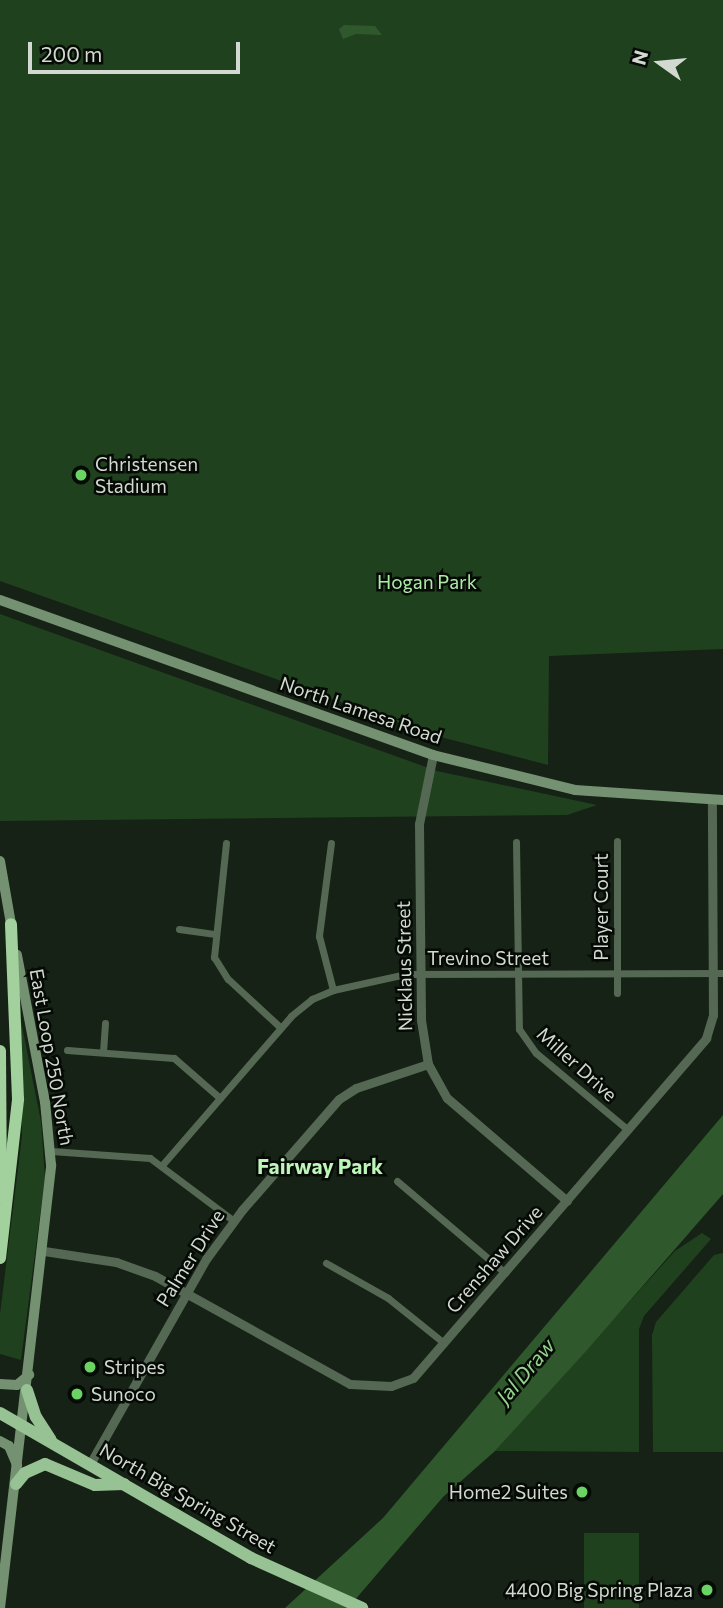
<!DOCTYPE html>
<html>
<head>
<meta charset="utf-8">
<style>
  body { margin:0 }
  #map { position:relative; width:723px; height:1608px; overflow:hidden; background:#162215; font-family:Commissioner,sans-serif }
  div>[style] { position:absolute }
  [style*='--x'] { left:calc(var(--x)*1px); top:calc(var(--y)*1px); width:calc(var(--w)*1px); rotate:calc(var(--a)*1deg) }
  .green>* { inset:0; background:#20411e; transform-origin:0 0 }
  .water>* { inset:0; background:#2f592c }
  .minor>* { height:7px; margin:-3.5px; padding:0 3.5px; transform-origin:3.5px; border-radius:3.5px; background:#556854 }
  .tertiary>* { height:9px; margin:-4.5px; padding:0 4.5px; transform-origin:4.5px; border-radius:4.5px; background:#556854 }
  .secondary>* { height:10px; margin:-5px; padding:0 5px; transform-origin:5px; border-radius:5px; background:#749271 }
  .trunk>* { height:12px; margin:-6px; padding:0 6px; transform-origin:6px; border-radius:6px; background:#97c293 }
  .motorway>* { height:12px; margin:-6px; padding:0 6px; transform-origin:6px; border-radius:6px; background:#a2d19d }
  .dots>* { width:19px; height:19px; translate:-50% -50%; box-sizing:border-box; border:4px solid #050a05; border-radius:50% }
  span { translate:-50% -50%; white-space:nowrap; text-align:center; line-height:1.15; -webkit-text-stroke:5px #050a05; paint-order:stroke }
  .poi-label { font-size:19px; color:#d1d9d0 }
  .left { translate:0 -50%; text-align:left }
  .right { translate:-100% -50%; text-align:right }
  .park-label { font-size:19px; color:#aceda6 }
  .street-label { font-size:19px; color:#d1d9d0 }
  .neighbourhood-label { font-size:21px; color:#bef6b9; font-weight:700 }
  .water-label { font-size:21px; color:#94d48e; font-style:italic }
  .north { position:absolute; left:625px; top:28px; width:70px; height:70px; -webkit-text-stroke:5px #050a05; paint-order:stroke; rotate:285deg; font-size:19px; font-weight:700; line-height:28px; text-align:center; color:#d1d9d0 }
  .north::after { content:''; display:block; margin:auto; width:24px; height:32px; background:#d1d9d0; clip-path:polygon(50% 0,100% 100%,50% 72%,0 100%) }
  .scale { position:absolute; left:28px; top:42px; width:212px; height:32px; box-sizing:border-box; border:4px solid #d1d9d0; border-top:0; padding-left:9px; font-size:21px; line-height:24px; white-space:nowrap; color:#d1d9d0; -webkit-text-stroke:5px #050a05; paint-order:stroke }
</style>
</head>
<body>
<div id="map">
  <div class="green">
    <i style="clip-path:polygon(0 0,723px 0,723px 649px,549px 656px,548px 765px,433px 735px,0 581px)"></i>
    <i style="clip-path:polygon(0 614px,437px 771px,597px 805px,567px 815px,0 821px)"></i>
    <i style="clip-path:polygon(20px 1016px,41px 1122px,45px 1177px,21px 1360px,0 1354px,0 1314px,22px 1136px)"></i>
    <i style="clip-path:polygon(702px 1233px,711px 1239px,644px 1316px,639px 1329px,639px 1452px,495px 1451px,675px 1251px)"></i>
    <i style="clip-path:polygon(723px 1253px,723px 1452px,653px 1452px,652px 1335px,656px 1322px,714px 1255px)"></i>
    <i style="left:584px;top:1533px;width:55px;height:75px"></i>
  </div>
  <div class="water">
    <i style="clip-path:polygon(344px 25px,375px 26px,382px 35px,356px 34px,343px 39px,339px 29px)"></i>
    <i style="clip-path:polygon(723px 1115px,723px 1194px,587px 1350px,495px 1451px,443px 1497px,348px 1608px,285px 1608px,383px 1518px)"></i>
  </div>
  <div class="minor">
    <i style="--x:617;--y:841;--w:152;--a:90"></i>
    <i style="--x:516;--y:842;--w:187;--a:89.1"></i>
    <i style="--x:519;--y:1029;--w:29;--a:55"></i>
    <i style="--x:536;--y:1053;--w:120;--a:39.9"></i>
    <i style="--x:226;--y:843;--w:115;--a:96"></i>
    <i style="--x:214;--y:957;--w:26;--a:58"></i>
    <i style="--x:228;--y:979;--w:72;--a:42.8"></i>
    <i style="--x:331;--y:843;--w:94;--a:97.4"></i>
    <i style="--x:319;--y:936;--w:56;--a:75.5"></i>
    <i style="--x:179;--y:929;--w:35;--a:8"></i>
    <i style="--x:67;--y:1050;--w:107;--a:4.3"></i>
    <i style="--x:174;--y:1058;--w:61;--a:41"></i>
    <i style="--x:103;--y:1052;--w:29;--a:-86"></i>
    <i style="--x:51;--y:1151;--w:99;--a:4"></i>
    <i style="--x:150;--y:1158;--w:105;--a:36.9"></i>
    <i style="--x:163;--y:1164;--w:196;--a:-49.1"></i>
    <i style="--x:291;--y:1016;--w:27;--a:-39"></i>
    <i style="--x:312;--y:999;--w:23;--a:-23"></i>
    <i style="--x:333;--y:990;--w:75;--a:-12.4"></i>
    <i style="--x:406;--y:974;--w:317;--a:-0.2"></i>
    <i style="--x:397;--y:1181;--w:142;--a:40.4"></i>
    <i style="--x:326;--y:1263;--w:71;--a:29.4"></i>
    <i style="--x:388;--y:1298;--w:72;--a:38.8"></i>
  </div>
  <div class="tertiary">
    <i style="--x:433;--y:755;--w:70;--a:101.5"></i>
    <i style="--x:419;--y:824;--w:196;--a:89.4"></i>
    <i style="--x:421;--y:1020;--w:45;--a:81"></i>
    <i style="--x:428;--y:1064;--w:39;--a:61"></i>
    <i style="--x:447;--y:1098;--w:158;--a:40.6"></i>
    <i style="--x:44;--y:1251;--w:73;--a:8.7"></i>
    <i style="--x:116;--y:1262;--w:41;--a:19.7"></i>
    <i style="--x:155;--y:1276;--w:223;--a:29"></i>
    <i style="--x:350;--y:1384;--w:41;--a:2.8"></i>
    <i style="--x:391;--y:1386;--w:23;--a:-20"></i>
    <i style="--x:413;--y:1378;--w:449;--a:-49.2"></i>
    <i style="--x:706;--y:1038;--w:24;--a:-73"></i>
    <i style="--x:713;--y:1015;--w:215;--a:-90.3"></i>
    <i style="--x:90;--y:1464;--w:236;--a:-60.5"></i>
    <i style="--x:206;--y:1259;--w:61;--a:-53.7"></i>
    <i style="--x:242;--y:1210;--w:147;--a:-48.9"></i>
    <i style="--x:339;--y:1099;--w:20;--a:-33"></i>
    <i style="--x:356;--y:1088;--w:76;--a:-18.4"></i>
  </div>
  <div class="secondary">
    <i style="--x:0;--y:600;--w:460;--a:19.7"></i>
    <i style="--x:433;--y:755;--w:146;--a:13.8"></i>
    <i style="--x:575;--y:790;--w:148;--a:3.9"></i>
    <i style="--x:0;--y:861;--w:70;--a:80.1"></i>
    <i style="--x:0;--y:1384;--w:17;--a:3"></i>
    <i style="--x:17;--y:1385;--w:16;--a:-40"></i>
    <i style="--x:0;--y:1441;--w:10;--a:29"></i>
    <i style="--x:9;--y:1446;--w:21;--a:67"></i>
    <i style="--x:0;--y:1608;--w:446;--a:-83.4"></i>
    <i style="--x:51;--y:1165;--w:63;--a:-95.4"></i>
    <i style="--x:45;--y:1102;--w:150;--a:-100.8"></i>
  </div>
  <div class="trunk">
    <i style="--x:27;--y:1390;--w:28;--a:72"></i>
    <i style="--x:36;--y:1417;--w:27;--a:57"></i>
    <i style="--x:0;--y:1413;--w:290;--a:30"></i>
    <i style="--x:251;--y:1558;--w:122;--a:24.2"></i>
    <i style="--x:16;--y:1484;--w:14;--a:-51"></i>
    <i style="--x:25;--y:1473;--w:22;--a:-24"></i>
    <i style="--x:45;--y:1464;--w:54;--a:22.8"></i>
    <i style="--x:95;--y:1485;--w:29;--a:-2"></i>
  </div>
  <div class="motorway">
    <i style="--x:0;--y:1051;--w:147;--a:89.6"></i>
    <i style="--x:0;--y:1258;--w:160;--a:-83.5"></i>
    <i style="--x:18;--y:1099;--w:175;--a:-92.3"></i>
  </div>
  <div class="dots">
    <i style="left:81px;top:475px;background:#6ad364"></i>
    <i style="left:90px;top:1367px;background:#6ad364"></i>
    <i style="left:77px;top:1394px;background:#6ad364"></i>
    <i style="left:582px;top:1492px;background:#6ad364"></i>
    <i style="left:707px;top:1590px;background:#6ad364"></i>
  </div>
  <div class="poi-label">
    <span class="left" style="left:95px;top:475px">Christensen<br>Stadium</span>
    <span class="left" style="left:104px;top:1367px">Stripes</span>
    <span class="left" style="left:91px;top:1394px">Sunoco</span>
    <span class="right" style="left:568px;top:1492px">Home2 Suites</span>
    <span class="right" style="left:693px;top:1590px">4400 Big Spring Plaza</span>
  </div>
  <div class="park-label">
    <span style="left:427px;top:582px">Hogan Park</span>
  </div>
  <div class="street-label">
    <span style="left:361px;top:710px;rotate:19deg">North Lamesa Road</span>
    <span style="left:601px;top:907px;rotate:-90deg">Player Court</span>
    <span style="left:488px;top:958px">Trevino Street</span>
    <span style="left:404px;top:966px;rotate:-91deg">Nicklaus Street</span>
    <span style="left:52px;top:1057px;rotate:80deg">East Loop 250 North</span>
    <span style="left:577px;top:1064px;rotate:42deg">Miller Drive</span>
    <span style="left:190px;top:1258px;rotate:-58deg">Palmer Drive</span>
    <span style="left:494px;top:1259px;rotate:-49deg">Crenshaw Drive</span>
    <span style="left:188px;top:1498px;rotate:30deg">North Big Spring Street</span>
  </div>
  <div class="neighbourhood-label">
    <span style="left:320px;top:1166px">Fairway Park</span>
  </div>
  <div class="water-label">
    <span style="left:525px;top:1371px;rotate:-50deg">Jal Draw</span>
  </div>
  <div class="north">N</div>
  <div class="scale">200 m</div>
</div>
</body>
</html>
